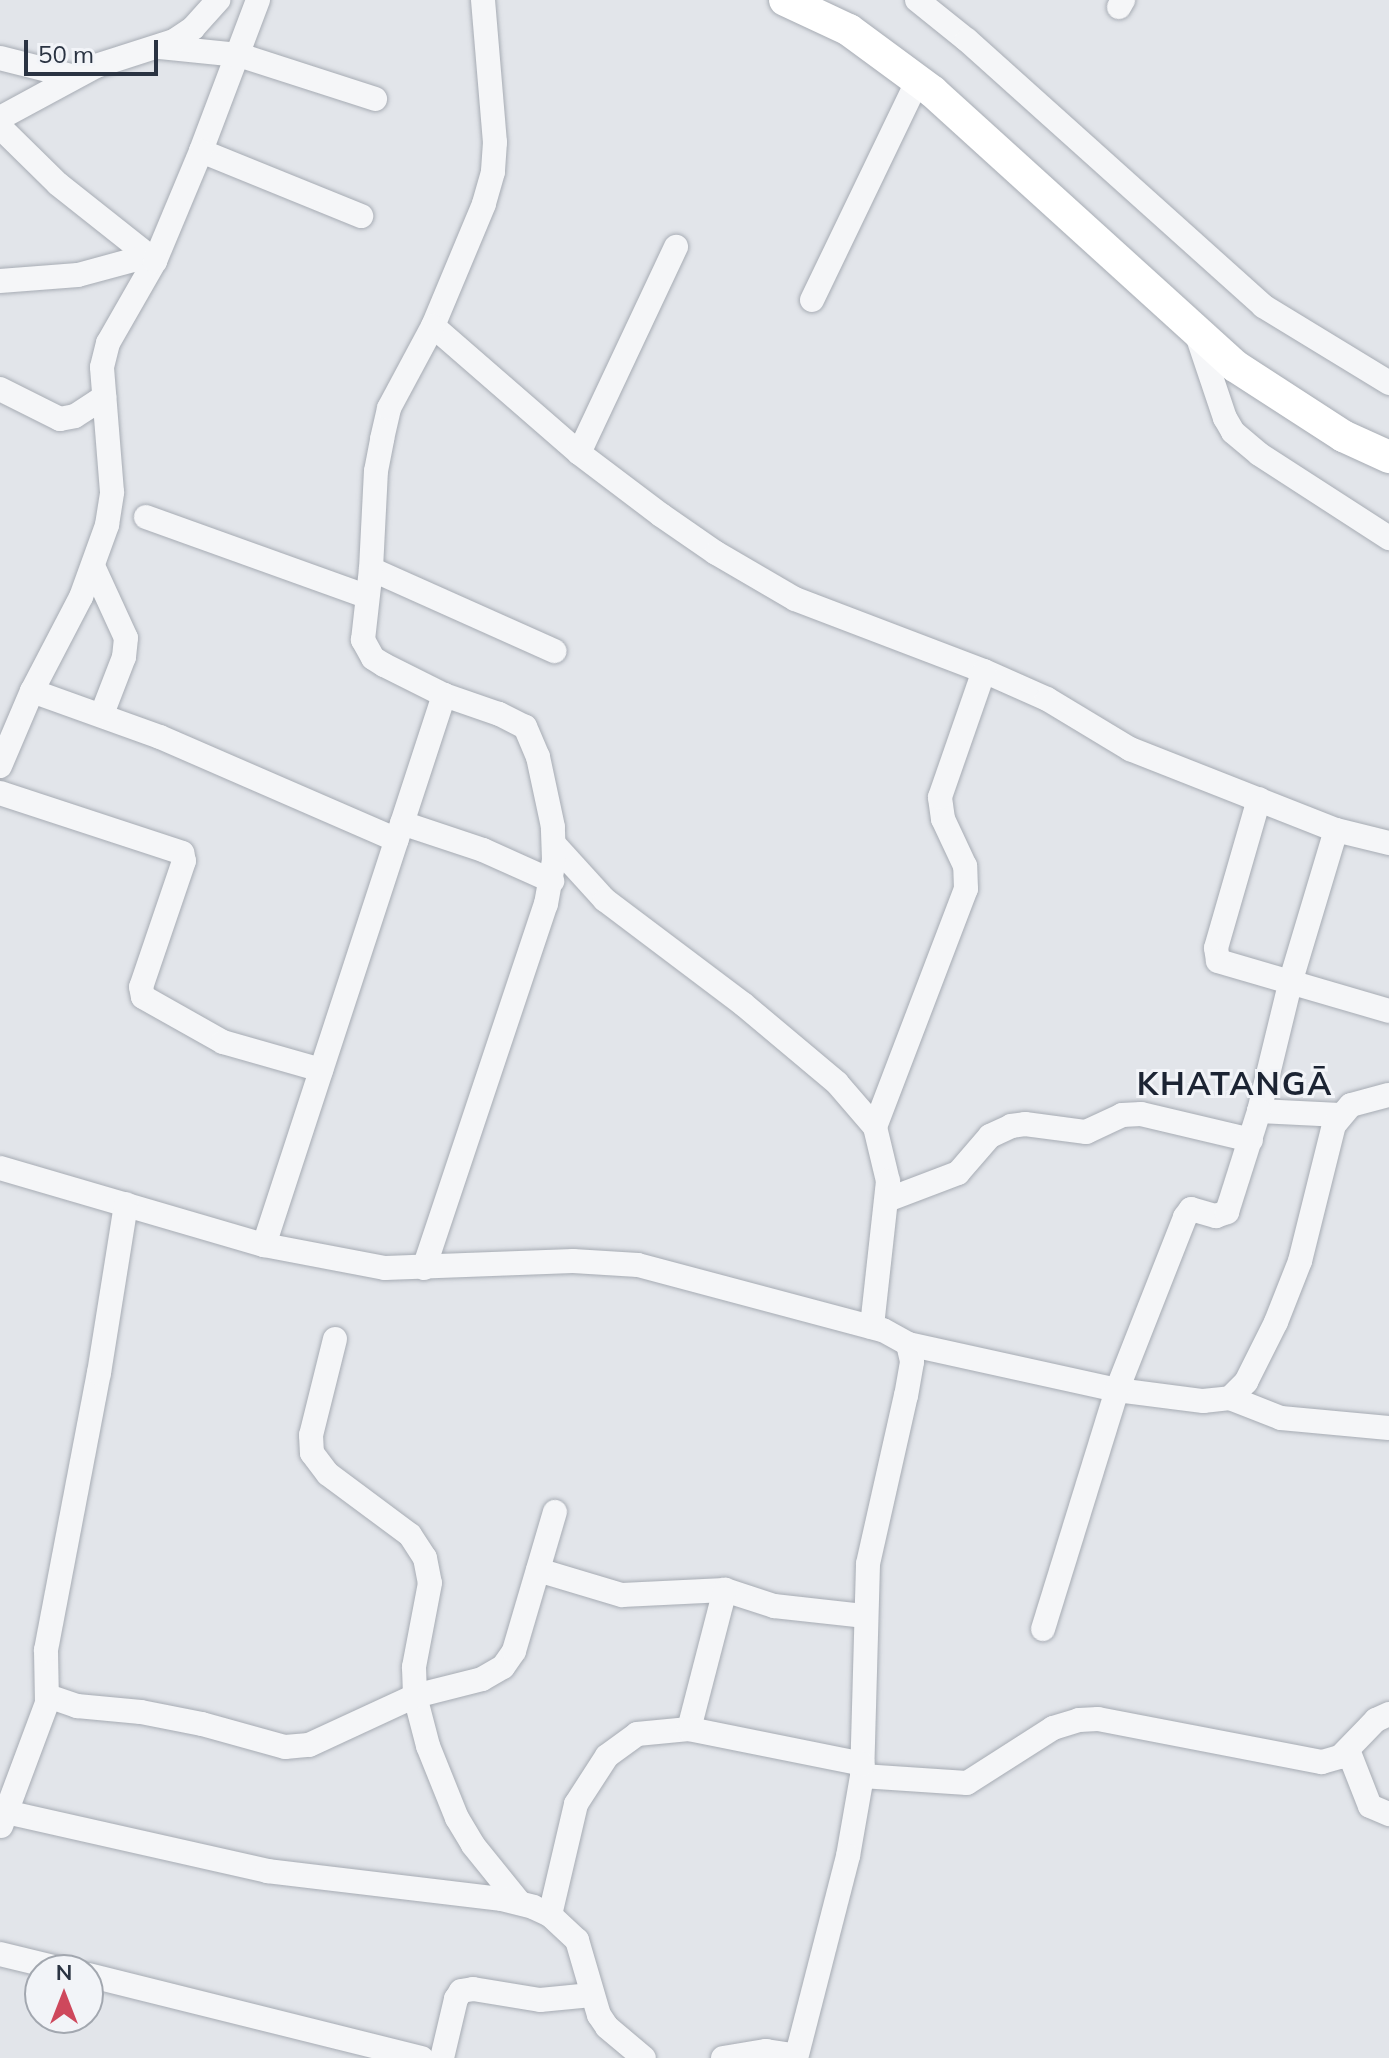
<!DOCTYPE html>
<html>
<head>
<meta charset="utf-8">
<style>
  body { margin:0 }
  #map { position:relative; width:1389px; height:2058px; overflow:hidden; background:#e2e5ea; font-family:Mulish,sans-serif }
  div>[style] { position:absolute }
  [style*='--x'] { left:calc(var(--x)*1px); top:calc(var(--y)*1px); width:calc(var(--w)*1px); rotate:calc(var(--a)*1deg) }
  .roads { filter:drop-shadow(0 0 2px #a7acb4) drop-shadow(0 0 2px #a7acb4) }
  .minor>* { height:24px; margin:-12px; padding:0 12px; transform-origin:12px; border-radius:12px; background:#f5f6f8 }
  .major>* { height:32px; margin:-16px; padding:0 16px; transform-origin:16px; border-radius:16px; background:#fff }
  span { translate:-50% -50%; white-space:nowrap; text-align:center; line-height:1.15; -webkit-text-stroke:6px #f2f4f8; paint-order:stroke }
  .district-label { font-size:32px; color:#1c2433; font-weight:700; letter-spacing:2px }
  .north { position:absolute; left:24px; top:1954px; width:80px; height:80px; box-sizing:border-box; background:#f2f4f8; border:2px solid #a2a7af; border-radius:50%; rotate:0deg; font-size:22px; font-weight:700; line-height:32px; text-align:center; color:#2a3342 }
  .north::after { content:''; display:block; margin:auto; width:28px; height:36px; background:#ce485c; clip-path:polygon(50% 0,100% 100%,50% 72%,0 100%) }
  .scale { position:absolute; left:24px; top:40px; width:134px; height:36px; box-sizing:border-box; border:4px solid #2a3342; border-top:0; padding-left:10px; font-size:24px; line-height:28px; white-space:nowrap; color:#2a3342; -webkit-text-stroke:6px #f2f4f8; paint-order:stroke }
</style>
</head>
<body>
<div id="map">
  <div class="roads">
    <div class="minor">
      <i style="--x:258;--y:0;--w:161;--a:110.7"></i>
      <i style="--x:201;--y:151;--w:173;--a:22.1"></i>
      <i style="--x:483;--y:0;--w:143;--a:85.2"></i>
      <i style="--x:495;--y:142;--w:30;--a:94"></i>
      <i style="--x:493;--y:172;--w:33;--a:106"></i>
      <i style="--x:484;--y:204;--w:132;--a:112.7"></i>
      <i style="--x:433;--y:326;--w:194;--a:41"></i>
      <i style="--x:579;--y:453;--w:103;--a:37.1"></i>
      <i style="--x:661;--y:515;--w:67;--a:34.6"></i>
      <i style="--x:716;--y:553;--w:91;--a:30.2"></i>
      <i style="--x:795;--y:599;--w:202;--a:20.9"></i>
      <i style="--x:984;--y:671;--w:69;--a:24"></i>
      <i style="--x:1047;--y:699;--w:97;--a:31.1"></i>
      <i style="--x:1130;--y:749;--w:221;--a:21.5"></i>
      <i style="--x:1336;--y:830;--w:55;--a:13.8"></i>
      <i style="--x:917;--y:0;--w:64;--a:38.7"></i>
      <i style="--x:967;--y:40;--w:398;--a:41.9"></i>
      <i style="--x:1263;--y:306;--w:148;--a:31.4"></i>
      <i style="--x:1119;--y:7;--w:8;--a:-60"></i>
      <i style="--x:160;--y:47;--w:79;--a:5.8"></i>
      <i style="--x:239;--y:55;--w:143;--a:17.9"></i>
      <i style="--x:0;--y:58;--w:77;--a:14.2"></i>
      <i style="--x:0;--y:118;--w:109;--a:-28.4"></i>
      <i style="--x:96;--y:66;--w:82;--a:-17.8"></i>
      <i style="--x:174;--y:41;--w:23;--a:-34"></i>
      <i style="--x:193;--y:28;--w:38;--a:-48"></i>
      <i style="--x:0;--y:127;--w:81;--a:44.5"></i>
      <i style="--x:58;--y:184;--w:124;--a:38.4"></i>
      <i style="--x:0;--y:281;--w:78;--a:-4.4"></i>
      <i style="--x:78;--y:275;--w:73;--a:-15.2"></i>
      <i style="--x:812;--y:300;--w:244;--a:-64.3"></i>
      <i style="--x:1196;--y:332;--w:91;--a:71.4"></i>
      <i style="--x:1225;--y:418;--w:16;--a:60"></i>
      <i style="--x:1233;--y:432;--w:34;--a:40"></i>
      <i style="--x:1259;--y:454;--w:155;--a:32.9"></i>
      <i style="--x:0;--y:389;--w:67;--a:26.6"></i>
      <i style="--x:60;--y:419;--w:15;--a:-11"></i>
      <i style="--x:75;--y:416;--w:35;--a:-33"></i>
      <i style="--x:579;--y:453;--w:228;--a:-64.8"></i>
      <i style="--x:146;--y:517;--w:234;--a:19.8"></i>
      <i style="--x:93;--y:566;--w:79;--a:65.4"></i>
      <i style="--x:126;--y:638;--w:19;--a:96"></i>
      <i style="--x:124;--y:657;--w:61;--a:111.1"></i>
      <i style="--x:371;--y:569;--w:201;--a:24.1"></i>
      <i style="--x:32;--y:691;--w:136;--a:19.8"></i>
      <i style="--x:160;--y:737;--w:258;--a:23.5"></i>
      <i style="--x:0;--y:766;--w:82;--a:-66.9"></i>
      <i style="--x:32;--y:691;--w:106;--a:-62.5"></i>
      <i style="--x:81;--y:597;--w:77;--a:-70.1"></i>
      <i style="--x:107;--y:525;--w:33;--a:-81"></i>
      <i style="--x:112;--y:492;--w:125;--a:-94.6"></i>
      <i style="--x:102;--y:367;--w:25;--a:-76"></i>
      <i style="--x:108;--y:343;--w:95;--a:-60.2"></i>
      <i style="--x:155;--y:261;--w:119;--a:-67.3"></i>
      <i style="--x:0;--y:793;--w:192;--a:18.2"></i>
      <i style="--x:182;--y:853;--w:8;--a:76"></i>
      <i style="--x:184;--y:861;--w:133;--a:108.8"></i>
      <i style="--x:141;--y:987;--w:10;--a:79"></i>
      <i style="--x:143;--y:997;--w:92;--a:29.4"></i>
      <i style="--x:223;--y:1042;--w:102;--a:15.9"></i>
      <i style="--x:1259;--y:799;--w:155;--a:106.1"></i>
      <i style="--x:1216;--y:948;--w:13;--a:81"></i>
      <i style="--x:1218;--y:961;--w:178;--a:16.3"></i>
      <i style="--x:402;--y:823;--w:85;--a:18.4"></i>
      <i style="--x:483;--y:850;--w:76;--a:24.2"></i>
      <i style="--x:1336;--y:830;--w:157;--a:106.7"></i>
      <i style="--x:1291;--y:980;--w:135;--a:103.7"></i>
      <i style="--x:1259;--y:1111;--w:81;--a:2.8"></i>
      <i style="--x:554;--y:844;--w:76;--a:47.7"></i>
      <i style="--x:605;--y:900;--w:173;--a:37"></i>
      <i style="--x:743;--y:1004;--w:123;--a:40"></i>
      <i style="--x:837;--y:1083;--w:58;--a:49.2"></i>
      <i style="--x:875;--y:1127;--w:56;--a:76.5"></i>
      <i style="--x:888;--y:1181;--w:147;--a:96.3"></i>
      <i style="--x:875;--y:1127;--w:255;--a:-69.1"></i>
      <i style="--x:966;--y:889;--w:23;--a:-92"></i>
      <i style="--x:965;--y:866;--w:52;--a:-115.1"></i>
      <i style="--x:943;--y:819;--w:22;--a:-98"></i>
      <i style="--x:940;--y:797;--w:133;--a:-70.8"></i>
      <i style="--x:0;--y:1168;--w:275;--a:16.3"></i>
      <i style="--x:264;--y:1245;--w:123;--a:10.8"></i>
      <i style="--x:385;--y:1268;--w:188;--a:-2.1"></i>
      <i style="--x:573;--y:1261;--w:65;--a:3.5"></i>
      <i style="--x:638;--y:1265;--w:253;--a:14.9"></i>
      <i style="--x:883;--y:1330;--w:29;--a:29"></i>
      <i style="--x:908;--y:1344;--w:18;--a:77"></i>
      <i style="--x:912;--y:1362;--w:34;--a:100"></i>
      <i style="--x:906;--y:1395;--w:173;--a:102.7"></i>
      <i style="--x:868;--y:1564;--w:212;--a:91.6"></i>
      <i style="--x:862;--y:1776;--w:81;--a:99.9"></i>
      <i style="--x:848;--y:1856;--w:209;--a:104.4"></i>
      <i style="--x:887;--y:1200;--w:76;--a:-20.8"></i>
      <i style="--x:958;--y:1173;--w:49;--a:-49.1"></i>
      <i style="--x:990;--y:1136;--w:23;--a:-25"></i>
      <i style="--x:1011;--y:1126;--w:14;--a:-8"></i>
      <i style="--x:1025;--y:1124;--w:62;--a:7.5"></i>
      <i style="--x:1086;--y:1132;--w:40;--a:-25"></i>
      <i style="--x:1122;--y:1115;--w:19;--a:-3"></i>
      <i style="--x:1141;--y:1114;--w:113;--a:13.3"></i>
      <i style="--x:264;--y:1245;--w:579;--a:-71.88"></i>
      <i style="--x:424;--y:1268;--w:384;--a:-71.5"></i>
      <i style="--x:546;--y:904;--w:45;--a:-79.7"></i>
      <i style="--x:554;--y:860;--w:33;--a:-92"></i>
      <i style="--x:553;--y:827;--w:72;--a:-102.1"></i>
      <i style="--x:538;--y:757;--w:33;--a:-113"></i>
      <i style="--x:525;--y:727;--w:29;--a:-153"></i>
      <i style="--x:499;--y:714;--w:58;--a:-160.9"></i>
      <i style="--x:444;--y:695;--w:67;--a:-153.4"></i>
      <i style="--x:384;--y:665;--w:13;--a:-148"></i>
      <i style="--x:373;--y:658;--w:21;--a:-119"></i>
      <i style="--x:363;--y:640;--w:71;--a:-83.6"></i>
      <i style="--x:371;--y:569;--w:98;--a:-87.1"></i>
      <i style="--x:376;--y:471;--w:33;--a:-79"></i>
      <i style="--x:382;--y:439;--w:32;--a:-77"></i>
      <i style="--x:389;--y:408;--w:93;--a:-61.8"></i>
      <i style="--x:335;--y:1339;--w:99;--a:104"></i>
      <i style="--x:311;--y:1435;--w:18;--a:87"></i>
      <i style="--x:312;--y:1453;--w:26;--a:53"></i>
      <i style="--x:328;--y:1474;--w:102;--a:36.6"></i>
      <i style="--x:410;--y:1535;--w:27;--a:57"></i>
      <i style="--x:425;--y:1558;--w:25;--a:79"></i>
      <i style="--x:430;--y:1583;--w:86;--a:100.8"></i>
      <i style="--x:414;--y:1667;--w:29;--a:88"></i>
      <i style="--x:415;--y:1696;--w:52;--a:75.4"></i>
      <i style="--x:428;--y:1746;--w:78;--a:68.1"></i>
      <i style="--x:457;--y:1818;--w:31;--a:59"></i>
      <i style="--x:473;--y:1845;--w:73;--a:51.1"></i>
      <i style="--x:908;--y:1344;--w:214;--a:12.4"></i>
      <i style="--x:1117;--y:1390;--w:87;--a:7.3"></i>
      <i style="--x:1203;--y:1401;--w:27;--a:-6"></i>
      <i style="--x:1230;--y:1398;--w:23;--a:-45"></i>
      <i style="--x:1246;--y:1382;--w:67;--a:-63.4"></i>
      <i style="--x:1276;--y:1322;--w:66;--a:-68.5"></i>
      <i style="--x:1300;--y:1261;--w:140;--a:-76"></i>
      <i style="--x:1334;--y:1125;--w:26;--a:-50"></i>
      <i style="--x:1351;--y:1105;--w:39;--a:-15"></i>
      <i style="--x:1230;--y:1398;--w:55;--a:21.4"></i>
      <i style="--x:1281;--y:1418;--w:108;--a:5.3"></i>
      <i style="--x:538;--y:1570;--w:88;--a:16.6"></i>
      <i style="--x:622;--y:1595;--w:103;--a:-2.8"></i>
      <i style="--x:725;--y:1590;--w:52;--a:18.1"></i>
      <i style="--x:774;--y:1606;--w:92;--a:6.3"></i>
      <i style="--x:1043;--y:1629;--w:250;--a:-72.8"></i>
      <i style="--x:1117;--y:1390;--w:186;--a:-68.5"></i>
      <i style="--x:1185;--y:1217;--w:10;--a:-53"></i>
      <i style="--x:1191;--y:1209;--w:26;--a:16"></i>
      <i style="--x:1216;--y:1216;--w:12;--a:-20"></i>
      <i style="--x:1227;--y:1212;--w:106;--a:-72.4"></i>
      <i style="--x:48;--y:1696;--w:31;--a:19"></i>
      <i style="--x:77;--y:1706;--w:64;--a:5.4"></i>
      <i style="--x:141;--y:1712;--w:62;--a:11.1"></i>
      <i style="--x:202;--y:1724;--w:86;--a:15.5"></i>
      <i style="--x:285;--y:1747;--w:24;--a:-5"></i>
      <i style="--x:309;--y:1745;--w:117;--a:-24.8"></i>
      <i style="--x:415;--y:1696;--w:69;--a:-14.2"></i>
      <i style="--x:482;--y:1679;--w:24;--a:-30"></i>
      <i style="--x:503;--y:1667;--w:19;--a:-55"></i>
      <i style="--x:514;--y:1651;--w:145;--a:-73.6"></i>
      <i style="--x:689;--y:1729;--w:144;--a:-75.5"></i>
      <i style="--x:1348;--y:1750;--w:60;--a:68.6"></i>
      <i style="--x:1370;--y:1806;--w:21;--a:23"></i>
      <i style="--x:862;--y:1776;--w:105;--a:3.8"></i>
      <i style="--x:967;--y:1783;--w:102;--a:-32.6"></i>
      <i style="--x:1053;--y:1728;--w:27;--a:-17"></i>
      <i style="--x:1079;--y:1720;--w:19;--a:-3"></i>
      <i style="--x:1098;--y:1719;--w:228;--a:10.9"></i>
      <i style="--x:1322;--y:1762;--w:19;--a:-16"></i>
      <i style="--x:1340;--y:1757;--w:52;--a:-45.8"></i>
      <i style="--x:1376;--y:1720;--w:14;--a:-25"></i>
      <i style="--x:6;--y:1812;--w:268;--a:12.7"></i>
      <i style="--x:267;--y:1871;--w:237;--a:6.8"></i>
      <i style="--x:502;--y:1899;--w:32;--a:14"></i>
      <i style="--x:533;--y:1907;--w:19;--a:25"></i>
      <i style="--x:550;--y:1915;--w:37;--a:43"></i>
      <i style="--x:577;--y:1940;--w:78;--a:73.7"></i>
      <i style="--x:599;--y:2015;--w:14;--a:56"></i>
      <i style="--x:607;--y:2027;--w:48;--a:40"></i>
      <i style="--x:1;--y:1826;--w:131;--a:-69.5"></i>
      <i style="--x:47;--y:1703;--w:53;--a:-91.1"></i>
      <i style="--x:46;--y:1650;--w:282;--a:-79.2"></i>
      <i style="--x:99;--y:1373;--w:171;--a:-80.9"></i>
      <i style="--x:550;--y:1915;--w:114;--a:-76.8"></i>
      <i style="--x:576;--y:1804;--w:57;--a:-57.1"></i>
      <i style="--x:607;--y:1756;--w:37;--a:-36"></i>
      <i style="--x:637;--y:1734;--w:52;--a:-5.5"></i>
      <i style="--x:689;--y:1729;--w:177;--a:11.4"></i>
      <i style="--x:0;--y:1954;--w:68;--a:13.6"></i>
      <i style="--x:88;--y:1975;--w:344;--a:14"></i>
      <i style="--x:442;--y:2058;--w:61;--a:-76.7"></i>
      <i style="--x:456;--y:1999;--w:9;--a:-58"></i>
      <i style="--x:461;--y:1991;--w:12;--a:-9"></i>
      <i style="--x:473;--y:1989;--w:68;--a:9.3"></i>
      <i style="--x:540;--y:2000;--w:52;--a:-5.5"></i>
      <i style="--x:723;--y:2058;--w:44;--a:-9.2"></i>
      <i style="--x:766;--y:2051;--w:30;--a:9"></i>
    </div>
    <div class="major">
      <i style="--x:785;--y:0;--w:71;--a:25.1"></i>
      <i style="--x:849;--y:30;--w:104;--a:36.4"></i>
      <i style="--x:933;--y:92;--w:408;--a:42.2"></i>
      <i style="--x:1235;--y:366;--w:129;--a:32.9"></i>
      <i style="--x:1343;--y:436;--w:51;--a:24.5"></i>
    </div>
  </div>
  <div class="district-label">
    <span style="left:1235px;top:1083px">KHATANGĀ</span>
  </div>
  <div class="north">N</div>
  <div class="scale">50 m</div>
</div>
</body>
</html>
